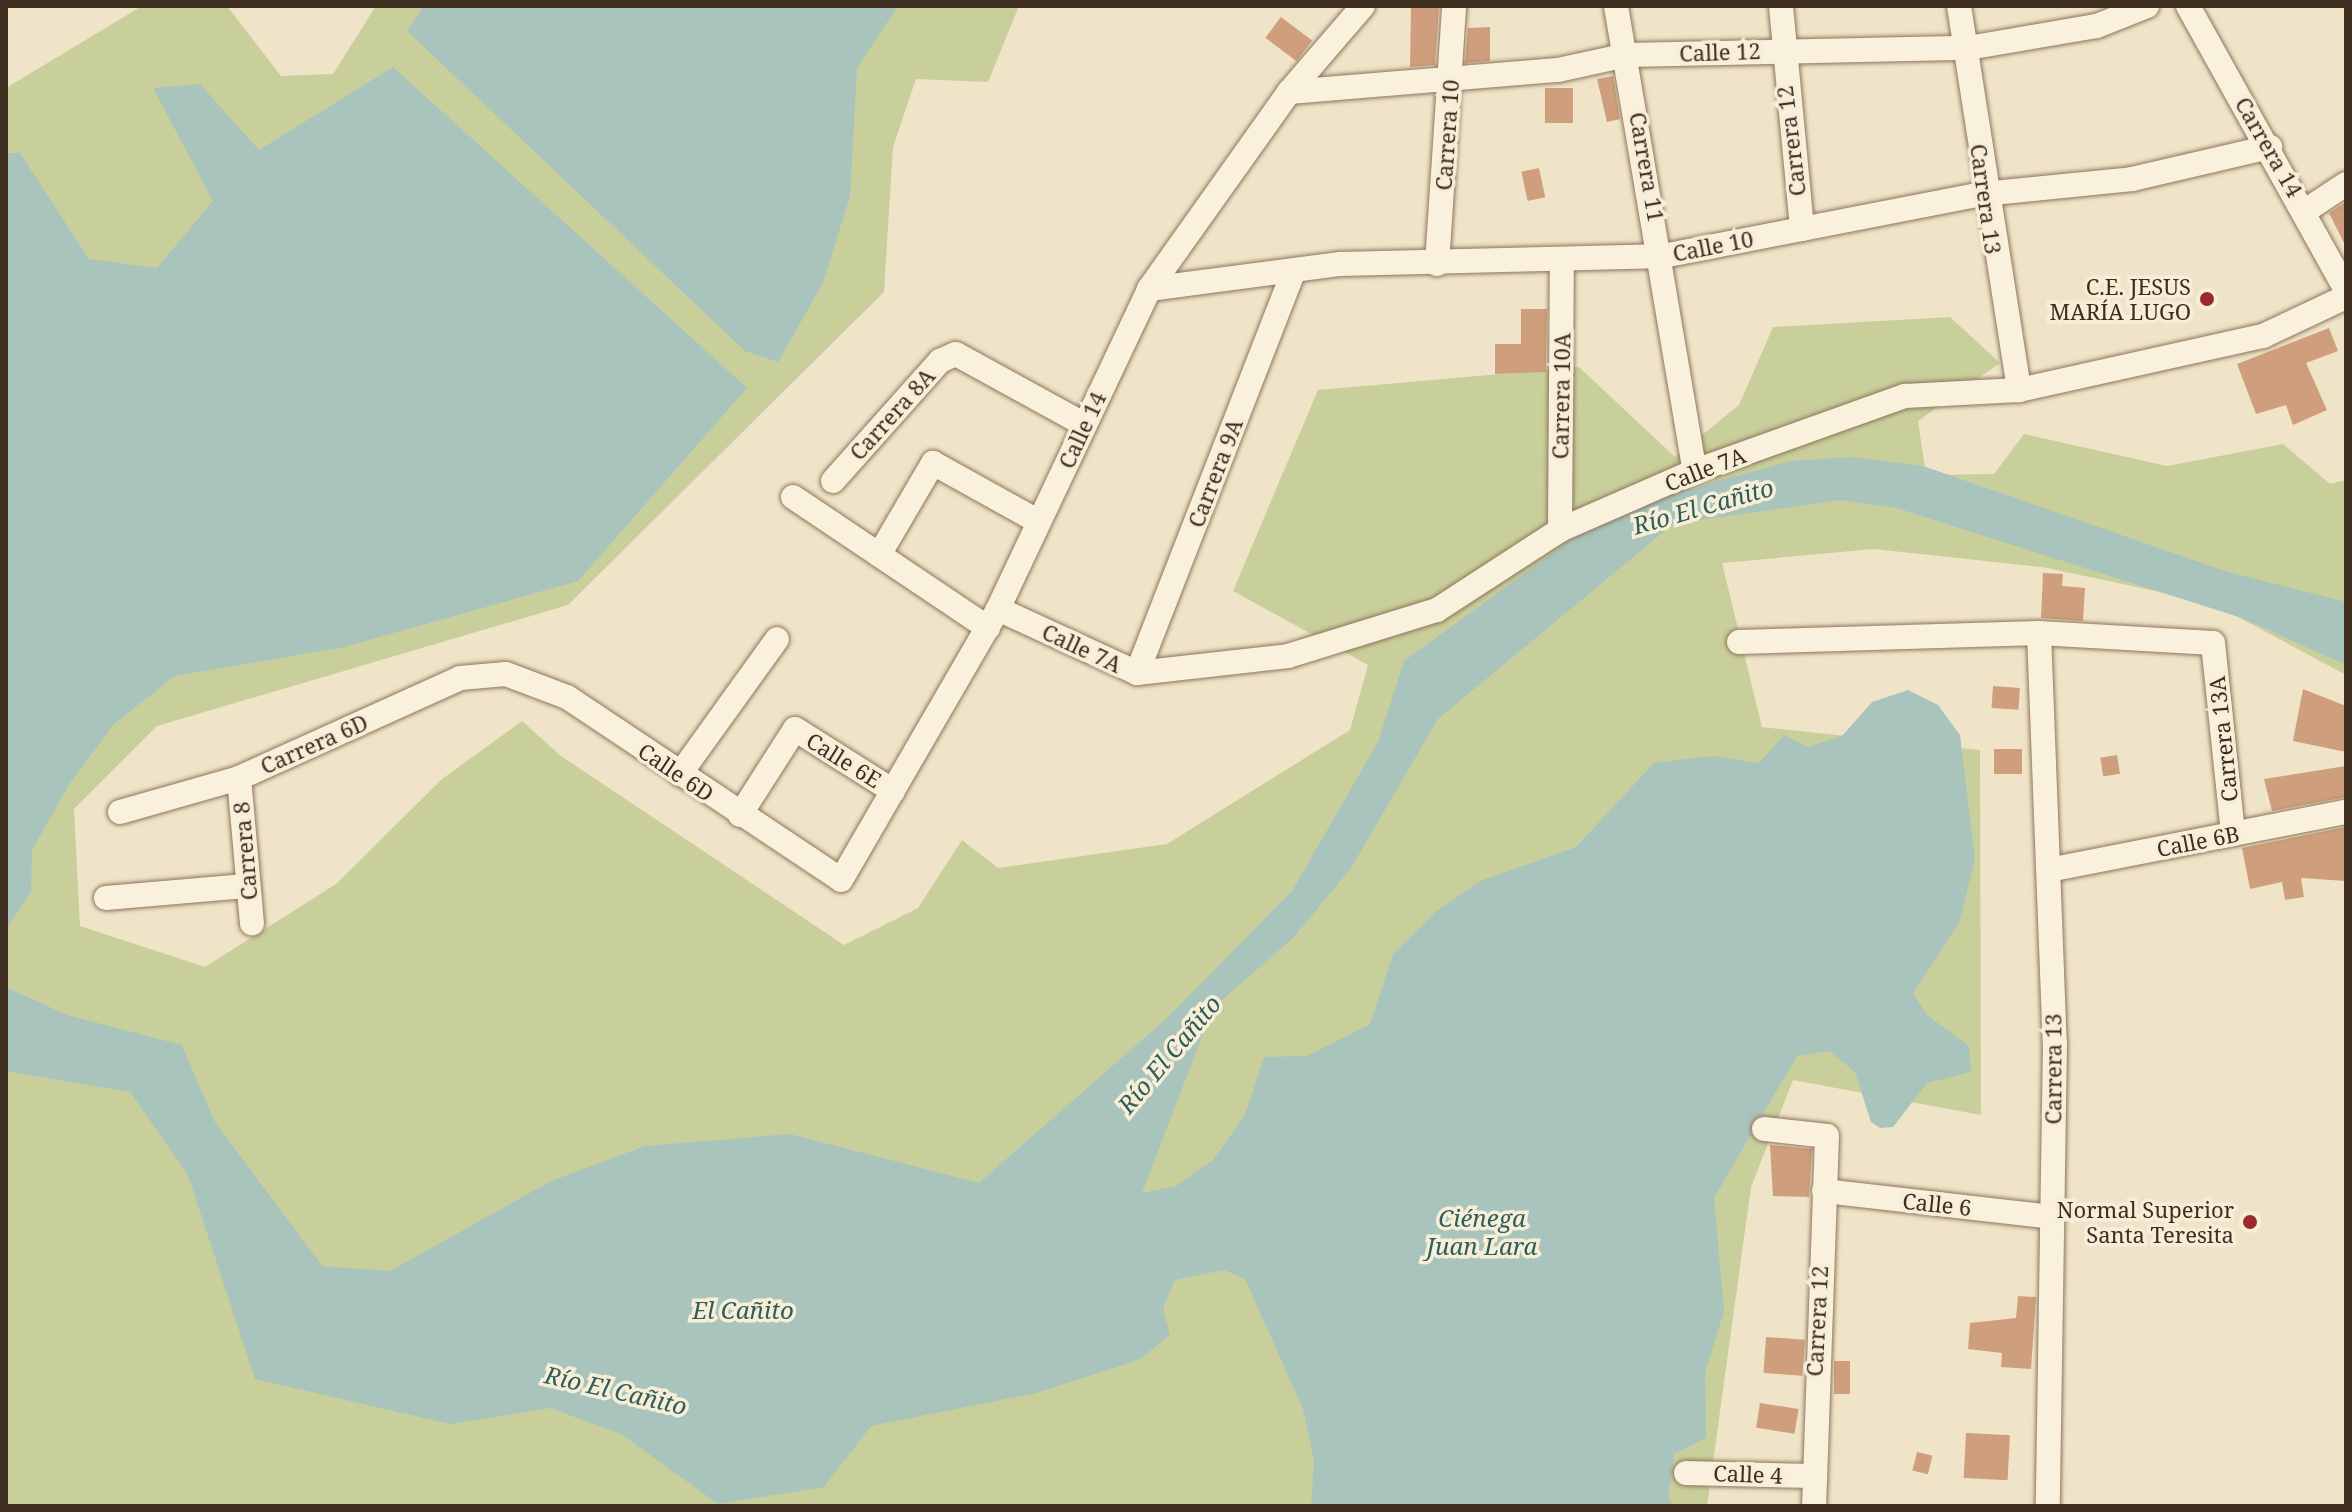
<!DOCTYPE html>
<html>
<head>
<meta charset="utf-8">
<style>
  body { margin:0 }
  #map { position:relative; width:2352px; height:1512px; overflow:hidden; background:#f0e4c8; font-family:"Noto Serif",serif }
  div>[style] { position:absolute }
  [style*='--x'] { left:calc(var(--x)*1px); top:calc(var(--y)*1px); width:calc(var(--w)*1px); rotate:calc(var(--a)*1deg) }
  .green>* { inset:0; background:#c9cf9b }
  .water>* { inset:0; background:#a9c4bc }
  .building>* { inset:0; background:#cf9f7d; transform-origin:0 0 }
  .roads { filter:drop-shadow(0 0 2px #8d765c) drop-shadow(0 0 2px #8d765c) }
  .minor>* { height:24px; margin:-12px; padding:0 12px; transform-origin:12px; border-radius:12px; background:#faf1dc }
  .dots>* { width:22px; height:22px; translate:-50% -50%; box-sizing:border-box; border:4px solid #f7eed8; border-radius:50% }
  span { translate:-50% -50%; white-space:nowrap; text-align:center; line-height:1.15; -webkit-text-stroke:7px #f7eed8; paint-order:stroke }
  .street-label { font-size:22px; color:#3d2e20 }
  .poi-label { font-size:22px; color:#3d2e20 }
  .right { translate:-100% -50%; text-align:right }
  .water-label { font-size:24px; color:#2f5d5a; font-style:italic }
  .frame { position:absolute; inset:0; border:8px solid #3d2e20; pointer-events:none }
</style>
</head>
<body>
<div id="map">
  <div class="green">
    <i style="clip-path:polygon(142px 6px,227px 6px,281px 76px,333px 74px,376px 6px,1019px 6px,988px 82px,916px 79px,893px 147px,884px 292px,568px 605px,157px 726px,74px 809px,80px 926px,205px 967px,336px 884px,442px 779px,522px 721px,561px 756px,844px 945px,918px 908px,962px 840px,998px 868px,1167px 844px,1350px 730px,1368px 665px,1233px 591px,1318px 390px,1579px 367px,1675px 457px,1739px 405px,1773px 327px,1950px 317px,2000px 363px,1918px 421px,1926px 475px,1994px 474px,2024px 434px,2167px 466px,2283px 444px,2330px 484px,2346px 480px,2346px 675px,2212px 603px,2042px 567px,1874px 549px,1722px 563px,1762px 727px,1980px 750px,1981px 1115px,1793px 1080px,1751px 1187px,1707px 1506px,6px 1506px,6px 88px)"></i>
  </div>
  <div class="water">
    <i style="clip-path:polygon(424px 6px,898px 6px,857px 68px,850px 196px,823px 283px,778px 362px,745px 351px,407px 31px)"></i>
    <i style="clip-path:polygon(393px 67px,747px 388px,578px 581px,344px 647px,175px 676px,114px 724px,70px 783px,32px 850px,31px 892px,6px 929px,6px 153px,20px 153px,89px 259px,157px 268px,213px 201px,153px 88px,200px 84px,259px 150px)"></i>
    <i style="clip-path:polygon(1851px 457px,1923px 466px,2225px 571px,2346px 602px,2346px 665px,2242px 618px,1896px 508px,1840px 500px,1673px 524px,1438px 719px,1351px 868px,1294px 937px,1213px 1008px,1142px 1193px,1176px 1186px,1213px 1160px,1245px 1115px,1264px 1057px,1307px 1056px,1370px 1024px,1393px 954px,1437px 911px,1480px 881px,1576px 847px,1654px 763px,1713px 756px,1759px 763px,1784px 735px,1808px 747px,1842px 736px,1872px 702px,1908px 690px,1938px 705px,1960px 735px,1975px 859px,1959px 923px,1913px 993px,1927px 1015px,1969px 1046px,1971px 1072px,1927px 1083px,1893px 1127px,1880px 1128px,1871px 1122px,1855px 1072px,1829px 1051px,1797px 1056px,1714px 1198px,1724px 1311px,1705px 1373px,1706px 1438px,1674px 1454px,1668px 1499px,1675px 1506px,1311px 1506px,1314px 1460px,1303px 1409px,1245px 1279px,1224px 1270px,1175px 1280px,1163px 1309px,1170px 1335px,1139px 1360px,1036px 1393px,871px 1426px,824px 1487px,718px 1504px,621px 1434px,550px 1408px,450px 1424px,255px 1379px,188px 1175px,130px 1092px,6px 1071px,6px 987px,67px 1015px,182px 1045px,215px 1122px,322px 1266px,390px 1271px,551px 1181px,645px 1146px,790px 1134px,979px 1183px,1168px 1017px,1292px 891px,1378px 742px,1404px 661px,1587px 528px,1641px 502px,1791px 461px)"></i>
  </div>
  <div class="building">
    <i style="clip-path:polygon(1411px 6px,1439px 6px,1435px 65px,1410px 67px)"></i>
    <i style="left:1281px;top:17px;width:39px;height:26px;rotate:37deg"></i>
    <i style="clip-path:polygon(1490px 27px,1490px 61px,1465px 63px,1468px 28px)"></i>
    <i style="clip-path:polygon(1613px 76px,1620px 119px,1607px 122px,1597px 79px)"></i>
    <i style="left:1545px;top:88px;width:28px;height:35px"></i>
    <i style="left:1539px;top:168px;width:30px;height:18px;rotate:78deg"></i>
    <i style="clip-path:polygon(2346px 202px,2346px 247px,2329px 213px)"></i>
    <i style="clip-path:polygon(1521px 309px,1547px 309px,1546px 372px,1495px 374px,1495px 344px,1521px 344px)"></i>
    <i style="clip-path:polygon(2329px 328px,2338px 351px,2306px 363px,2327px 410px,2293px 425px,2286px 405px,2256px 414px,2237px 364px)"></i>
    <i style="clip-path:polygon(2043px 573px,2063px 574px,2062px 586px,2085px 588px,2083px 621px,2041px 618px)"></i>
    <i style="left:1993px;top:686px;width:27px;height:22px;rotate:4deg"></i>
    <i style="clip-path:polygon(2303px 689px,2346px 706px,2346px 752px,2293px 741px)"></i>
    <i style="left:1994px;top:749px;width:28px;height:25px"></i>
    <i style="left:2117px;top:755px;width:19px;height:17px;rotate:81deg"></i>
    <i style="clip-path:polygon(2346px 766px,2346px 797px,2272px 811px,2264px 779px)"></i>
    <i style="clip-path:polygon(2346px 827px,2346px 881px,2301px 878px,2304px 897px,2285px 900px,2282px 882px,2250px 889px,2242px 848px)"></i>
    <i style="clip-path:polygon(1770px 1145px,1812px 1149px,1809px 1197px,1773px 1196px)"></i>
    <i style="clip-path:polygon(2018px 1296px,2036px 1297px,2031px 1369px,2001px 1367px,2002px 1353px,1968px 1349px,1970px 1323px,2016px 1318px)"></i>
    <i style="left:1766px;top:1337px;width:39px;height:36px;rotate:4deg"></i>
    <i style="left:1834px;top:1361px;width:16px;height:33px"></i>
    <i style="left:1760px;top:1403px;width:39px;height:25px;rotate:9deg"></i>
    <i style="left:1966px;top:1433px;width:44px;height:45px;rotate:3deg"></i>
    <i style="left:1917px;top:1452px;width:16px;height:19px;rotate:14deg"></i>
  </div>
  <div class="roads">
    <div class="minor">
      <i style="--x:1616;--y:6;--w:472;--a:80.4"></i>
      <i style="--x:1781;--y:6;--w:224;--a:84.6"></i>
      <i style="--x:1959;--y:6;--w:389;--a:81.1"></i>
      <i style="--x:2188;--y:6;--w:325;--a:60.9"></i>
      <i style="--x:1289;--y:92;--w:270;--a:-4.7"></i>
      <i style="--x:1558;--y:70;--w:71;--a:-12.3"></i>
      <i style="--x:1627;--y:55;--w:341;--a:-1.2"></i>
      <i style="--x:1968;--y:48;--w:131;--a:-9.7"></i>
      <i style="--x:2097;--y:26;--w:54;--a:-21.8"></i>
      <i style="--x:2305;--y:211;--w:49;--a:-33.4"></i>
      <i style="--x:1437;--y:264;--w:259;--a:-86.2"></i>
      <i style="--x:1149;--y:289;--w:193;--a:-7.5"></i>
      <i style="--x:1340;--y:264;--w:323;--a:-1.4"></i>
      <i style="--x:1663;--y:256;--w:326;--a:-11"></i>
      <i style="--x:1983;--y:194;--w:150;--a:-5.7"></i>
      <i style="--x:2132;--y:179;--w:142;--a:-13.1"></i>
      <i style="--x:833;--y:481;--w:161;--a:-48.3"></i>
      <i style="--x:940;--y:361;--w:17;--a:-24"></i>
      <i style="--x:956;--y:354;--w:147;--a:28.8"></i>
      <i style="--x:793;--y:497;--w:235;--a:33.9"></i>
      <i style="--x:1560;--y:530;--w:268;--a:-89.6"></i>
      <i style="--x:879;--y:555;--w:107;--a:-59.6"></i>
      <i style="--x:933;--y:463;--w:121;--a:29.1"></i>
      <i style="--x:998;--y:609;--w:153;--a:24.7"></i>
      <i style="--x:1137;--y:673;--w:152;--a:-6.4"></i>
      <i style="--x:1288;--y:656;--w:156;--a:-17.2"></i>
      <i style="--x:1437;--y:610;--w:147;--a:-33"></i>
      <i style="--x:1560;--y:530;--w:147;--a:-23.6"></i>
      <i style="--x:1695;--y:471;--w:223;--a:-19.7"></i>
      <i style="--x:1905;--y:396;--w:114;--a:-3"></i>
      <i style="--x:2019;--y:390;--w:250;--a:-12.5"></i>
      <i style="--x:2263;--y:336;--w:92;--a:-25.2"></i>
      <i style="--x:2039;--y:633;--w:410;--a:87.8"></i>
      <i style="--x:2055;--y:1043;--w:463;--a:90.9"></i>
      <i style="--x:1739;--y:642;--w:300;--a:-1.7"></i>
      <i style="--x:2039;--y:633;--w:174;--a:3.3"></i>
      <i style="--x:2213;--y:643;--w:192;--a:84"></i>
      <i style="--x:1137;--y:673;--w:430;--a:-68.7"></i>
      <i style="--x:680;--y:774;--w:166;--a:-54.3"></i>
      <i style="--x:239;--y:778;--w:146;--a:84.9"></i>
      <i style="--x:120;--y:812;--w:124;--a:-15.9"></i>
      <i style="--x:239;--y:778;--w:243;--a:-24.3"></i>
      <i style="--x:460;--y:678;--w:46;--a:-5"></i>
      <i style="--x:506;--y:674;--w:65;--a:20.7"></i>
      <i style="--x:567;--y:697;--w:329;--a:33.7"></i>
      <i style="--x:841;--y:880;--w:313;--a:-59.9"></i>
      <i style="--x:998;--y:609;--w:354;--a:-64.7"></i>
      <i style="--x:1149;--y:289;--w:242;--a:-54.6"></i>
      <i style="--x:1289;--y:92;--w:113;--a:-49.3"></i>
      <i style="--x:740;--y:815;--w:102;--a:-57.4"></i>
      <i style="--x:795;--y:729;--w:116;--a:32.3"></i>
      <i style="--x:2049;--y:870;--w:303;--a:-11.1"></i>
      <i style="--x:106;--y:898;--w:140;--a:-4.9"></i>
      <i style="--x:1764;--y:1129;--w:63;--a:6.3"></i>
      <i style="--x:1827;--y:1136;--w:370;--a:92"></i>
      <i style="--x:1824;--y:1191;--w:228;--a:6.5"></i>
      <i style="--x:1686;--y:1473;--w:124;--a:1.4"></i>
    </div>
  </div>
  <div class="dots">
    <i style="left:2207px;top:299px;background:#9e2a2b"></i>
    <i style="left:2250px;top:1222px;background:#9e2a2b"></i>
  </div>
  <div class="street-label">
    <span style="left:1720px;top:52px;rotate:-2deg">Calle 12</span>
    <span style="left:1447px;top:135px;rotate:-86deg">Carrera 10</span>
    <span style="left:1791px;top:141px;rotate:-97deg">Carrera 12</span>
    <span style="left:2269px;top:147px;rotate:60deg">Carrera 14</span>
    <span style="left:1647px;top:167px;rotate:80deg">Carrera 11</span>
    <span style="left:1986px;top:199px;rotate:82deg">Carrera 13</span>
    <span style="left:1713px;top:246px;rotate:-11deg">Calle 10</span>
    <span style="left:1561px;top:396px;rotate:-89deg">Carrera 10A</span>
    <span style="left:892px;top:414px;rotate:-48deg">Carrera 8A</span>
    <span style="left:1082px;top:430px;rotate:-65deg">Calle 14</span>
    <span style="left:1705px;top:469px;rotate:-21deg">Calle 7A</span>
    <span style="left:1215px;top:473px;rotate:-69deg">Carrera 9A</span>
    <span style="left:1082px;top:648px;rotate:25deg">Calle 7A</span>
    <span style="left:2223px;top:739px;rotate:-96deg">Carrera 13A</span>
    <span style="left:314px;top:744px;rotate:-24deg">Carrera 6D</span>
    <span style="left:844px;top:760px;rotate:32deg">Calle 6E</span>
    <span style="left:676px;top:772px;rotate:34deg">Calle 6D</span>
    <span style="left:2198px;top:841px;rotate:-11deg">Calle 6B</span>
    <span style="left:245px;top:851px;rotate:-95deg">Carrera 8</span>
    <span style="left:2053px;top:1069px;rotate:-90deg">Carrera 13</span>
    <span style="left:1937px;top:1204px;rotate:6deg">Calle 6</span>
    <span style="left:1817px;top:1321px;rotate:-87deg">Carrera 12</span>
    <span style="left:1748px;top:1474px;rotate:2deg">Calle 4</span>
  </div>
  <div class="poi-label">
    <span class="right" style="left:2191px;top:299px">C.E. JESUS<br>MARÍA LUGO</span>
    <span class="right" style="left:2234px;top:1222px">Normal Superior<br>Santa Teresita</span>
  </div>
  <div class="water-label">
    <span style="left:1703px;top:506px;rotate:-16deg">Río El Cañito</span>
    <span style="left:1169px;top:1054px;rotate:-50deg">Río El Cañito</span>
    <span style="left:1482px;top:1232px">Ciénega<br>Juan Lara</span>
    <span style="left:743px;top:1310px">El Cañito</span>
    <span style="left:616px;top:1390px;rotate:13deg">Río El Cañito</span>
  </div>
  <div class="frame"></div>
</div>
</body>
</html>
